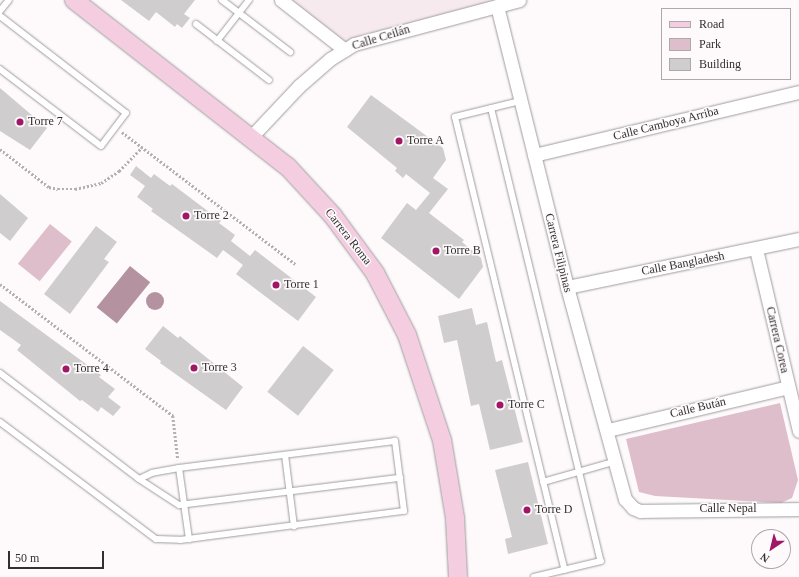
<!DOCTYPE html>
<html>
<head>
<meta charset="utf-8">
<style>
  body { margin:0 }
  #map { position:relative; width:799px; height:577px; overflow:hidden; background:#fefafc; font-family:"Times New Roman",serif }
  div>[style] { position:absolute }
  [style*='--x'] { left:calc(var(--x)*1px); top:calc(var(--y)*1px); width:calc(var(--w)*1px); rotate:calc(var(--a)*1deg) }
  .built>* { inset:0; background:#f7eaef }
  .green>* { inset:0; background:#debeca; transform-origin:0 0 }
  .water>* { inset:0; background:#b592a0; transform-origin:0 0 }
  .round { border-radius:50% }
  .building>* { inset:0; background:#d0cdce; transform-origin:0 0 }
  .path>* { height:2.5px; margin-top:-1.25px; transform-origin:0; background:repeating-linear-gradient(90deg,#b3b0b2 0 2px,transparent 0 4px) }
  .roads { filter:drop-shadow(0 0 1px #9f9c9d) drop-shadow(0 0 1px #9f9c9d) }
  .lane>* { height:6px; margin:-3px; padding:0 3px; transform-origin:3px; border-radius:3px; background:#fff }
  .street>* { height:13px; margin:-6.5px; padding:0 6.5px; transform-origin:6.5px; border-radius:6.5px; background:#fff }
  .secondary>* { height:18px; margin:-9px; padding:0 9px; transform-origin:9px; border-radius:9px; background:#f4cee0 }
  .dots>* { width:11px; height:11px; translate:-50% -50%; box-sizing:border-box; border:2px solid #fefafc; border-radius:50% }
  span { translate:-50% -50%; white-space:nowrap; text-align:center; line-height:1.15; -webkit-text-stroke:3px #fefafc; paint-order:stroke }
  .street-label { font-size:12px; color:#312f30 }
  .poi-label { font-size:12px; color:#312f30 }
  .left { translate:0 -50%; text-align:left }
  .legend { position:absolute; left:661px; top:8px; width:130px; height:72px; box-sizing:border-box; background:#fefafc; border:1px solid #aca9aa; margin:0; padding:5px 7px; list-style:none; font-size:12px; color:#312f30 }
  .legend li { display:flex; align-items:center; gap:8px; height:20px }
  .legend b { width:20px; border:1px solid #aca9aa }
  .north { position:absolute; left:751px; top:529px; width:40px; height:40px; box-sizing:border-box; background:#fefafc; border:1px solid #aca9aa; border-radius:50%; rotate:215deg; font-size:11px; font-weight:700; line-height:16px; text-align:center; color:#312f30 }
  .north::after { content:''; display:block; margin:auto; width:14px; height:18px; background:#a01865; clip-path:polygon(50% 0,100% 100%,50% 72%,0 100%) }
  .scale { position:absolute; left:8px; top:551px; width:96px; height:18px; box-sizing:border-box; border:2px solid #312f30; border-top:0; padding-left:5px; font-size:12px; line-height:14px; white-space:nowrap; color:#312f30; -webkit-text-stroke:3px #fefafc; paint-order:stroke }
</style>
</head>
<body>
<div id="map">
  <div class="built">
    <i style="clip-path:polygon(284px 0,510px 0,344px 47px)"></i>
  </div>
  <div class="green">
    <i style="left:50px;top:224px;width:28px;height:51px;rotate:39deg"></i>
    <i style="clip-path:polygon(780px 403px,798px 480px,792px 498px,781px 503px,655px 496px,639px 492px,626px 439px)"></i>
  </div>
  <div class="water">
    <i style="left:130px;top:266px;width:26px;height:53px;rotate:39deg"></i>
    <i class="round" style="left:146px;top:292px;width:18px;height:18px"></i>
  </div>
  <div class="building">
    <i style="clip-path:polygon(121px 0,195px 0,184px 14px,190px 18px,182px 28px,177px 24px,175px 27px,156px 12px,149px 21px)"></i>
    <i style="clip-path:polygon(0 88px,47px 128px,30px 150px,0 131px)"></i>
    <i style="clip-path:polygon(371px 95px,443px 148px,446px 160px,433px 178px,448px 189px,429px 213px,464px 240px,462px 242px,481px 258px,483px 267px,459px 299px,381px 238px,407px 203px,416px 210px,430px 193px,406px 174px,403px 178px,395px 171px,397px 168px,347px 127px)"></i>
    <i style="clip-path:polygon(136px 166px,151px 178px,154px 174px,170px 186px,172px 184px,221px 221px,219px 223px,235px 235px,231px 241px,250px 256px,255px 250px,316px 297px,298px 321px,236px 274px,243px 265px,223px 250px,217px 258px,151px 211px,153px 209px,137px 197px,145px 186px,130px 175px)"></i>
    <i style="clip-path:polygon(0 194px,28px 218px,10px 241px,0 233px)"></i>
    <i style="clip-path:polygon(96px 226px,117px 242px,104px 259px,109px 262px,70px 314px,44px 294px)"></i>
    <i style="clip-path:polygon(0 301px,101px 375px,99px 377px,115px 389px,108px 397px,121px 407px,113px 416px,101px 407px,98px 412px,82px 400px,80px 401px,17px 350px,21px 345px,0 330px)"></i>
    <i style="clip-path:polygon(472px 308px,476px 325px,487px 322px,496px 362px,502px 360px,523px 442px,490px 450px,479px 404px,471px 406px,457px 340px,444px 343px,438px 316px)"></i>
    <i style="clip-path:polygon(163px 326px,178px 338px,180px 336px,243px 387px,226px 410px,160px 363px,161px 361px,145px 349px)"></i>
    <i style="left:303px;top:346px;width:39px;height:58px;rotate:38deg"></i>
    <i style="clip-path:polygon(528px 462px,548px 544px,508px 554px,505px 539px,512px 537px,495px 470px)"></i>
  </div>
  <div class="path">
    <i style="--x:122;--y:132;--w:218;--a:37.3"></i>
    <i style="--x:0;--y:149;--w:62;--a:37.8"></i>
    <i style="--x:49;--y:187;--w:9;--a:13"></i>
    <i style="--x:58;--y:189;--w:17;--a:0"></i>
    <i style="--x:75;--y:189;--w:27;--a:-13"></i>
    <i style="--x:101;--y:183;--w:22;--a:-34"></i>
    <i style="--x:119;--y:171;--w:33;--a:-46"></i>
    <i style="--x:0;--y:284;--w:218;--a:37.3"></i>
    <i style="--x:173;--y:416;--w:44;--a:83.5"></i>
  </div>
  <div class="roads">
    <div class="lane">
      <i style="--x:222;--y:0;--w:86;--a:37.4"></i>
      <i style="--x:0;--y:11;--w:14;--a:-51"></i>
      <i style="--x:0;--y:16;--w:159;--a:37.6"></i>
      <i style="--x:126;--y:113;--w:41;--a:127.1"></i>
      <i style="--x:101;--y:146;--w:127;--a:-142.7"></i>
      <i style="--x:196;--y:24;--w:92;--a:37.5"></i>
      <i style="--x:217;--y:41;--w:52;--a:-52"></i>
      <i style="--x:520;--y:101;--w:67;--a:166.2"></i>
      <i style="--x:455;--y:117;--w:466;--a:76.4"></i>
      <i style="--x:491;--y:108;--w:466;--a:76.4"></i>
      <i style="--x:601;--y:561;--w:69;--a:166.6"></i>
      <i style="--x:0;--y:373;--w:175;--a:37.3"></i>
      <i style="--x:139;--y:479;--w:48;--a:33"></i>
      <i style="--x:179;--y:505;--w:223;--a:-7"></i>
      <i style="--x:0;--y:422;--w:195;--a:36.9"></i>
      <i style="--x:156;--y:539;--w:24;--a:2"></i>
      <i style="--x:180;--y:540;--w:226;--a:-7.4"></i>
      <i style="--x:404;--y:511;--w:71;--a:-97.3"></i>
      <i style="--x:395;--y:441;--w:218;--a:172.9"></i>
      <i style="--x:179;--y:468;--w:27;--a:170"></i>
      <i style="--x:152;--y:473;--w:14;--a:155"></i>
      <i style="--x:285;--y:455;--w:72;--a:82.8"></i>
      <i style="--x:179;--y:468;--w:72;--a:82"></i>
      <i style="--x:543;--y:482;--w:76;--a:-16"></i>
    </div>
    <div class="street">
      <i style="--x:281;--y:0;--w:81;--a:38"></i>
      <i style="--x:497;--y:6;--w:290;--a:76"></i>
      <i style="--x:567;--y:287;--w:220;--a:74.7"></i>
      <i style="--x:625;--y:499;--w:12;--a:48"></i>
      <i style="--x:633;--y:508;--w:8;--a:23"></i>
      <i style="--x:640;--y:511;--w:159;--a:-0.7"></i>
      <i style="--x:251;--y:137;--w:70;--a:-46.7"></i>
      <i style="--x:299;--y:86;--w:41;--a:-41.1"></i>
      <i style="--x:330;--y:59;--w:28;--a:-32"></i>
      <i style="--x:354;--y:44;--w:171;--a:-14.9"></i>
      <i style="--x:534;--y:155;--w:272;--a:-13.4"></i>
      <i style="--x:756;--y:249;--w:187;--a:76.7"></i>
      <i style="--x:567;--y:287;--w:237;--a:-11.7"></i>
      <i style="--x:608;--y:430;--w:185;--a:-13.4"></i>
    </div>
    <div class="secondary">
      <i style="--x:74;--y:0;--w:271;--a:38"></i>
      <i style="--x:288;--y:167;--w:67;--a:47.4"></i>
      <i style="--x:333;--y:216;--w:71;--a:53.6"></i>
      <i style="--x:375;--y:273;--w:70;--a:62.7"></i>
      <i style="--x:407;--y:335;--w:111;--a:71.6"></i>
      <i style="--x:442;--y:440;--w:79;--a:80.5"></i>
      <i style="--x:455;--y:518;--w:59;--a:87.1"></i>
    </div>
  </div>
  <div class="dots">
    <i style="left:20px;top:122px;background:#a01865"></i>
    <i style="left:399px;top:141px;background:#a01865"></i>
    <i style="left:186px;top:216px;background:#a01865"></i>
    <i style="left:436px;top:251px;background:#a01865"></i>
    <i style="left:276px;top:285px;background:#a01865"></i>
    <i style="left:194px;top:368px;background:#a01865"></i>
    <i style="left:66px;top:369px;background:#a01865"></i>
    <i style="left:500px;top:405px;background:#a01865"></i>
    <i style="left:527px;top:510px;background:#a01865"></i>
  </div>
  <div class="street-label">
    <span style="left:381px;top:38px;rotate:-17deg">Calle Ceilán</span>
    <span style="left:666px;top:124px;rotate:-14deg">Calle Camboya Arriba</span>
    <span style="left:348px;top:237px;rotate:52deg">Carrera Roma</span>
    <span style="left:558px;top:253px;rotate:76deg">Carrera Filipinas</span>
    <span style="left:683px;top:264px;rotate:-11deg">Calle Bangladesh</span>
    <span style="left:777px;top:340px;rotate:77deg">Carrera Corea</span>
    <span style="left:698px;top:408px;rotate:-13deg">Calle Bután</span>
    <span style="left:728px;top:509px">Calle Nepal</span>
  </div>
  <div class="poi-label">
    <span class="left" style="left:28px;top:122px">Torre 7</span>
    <span class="left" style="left:407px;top:141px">Torre A</span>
    <span class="left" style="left:194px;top:216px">Torre 2</span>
    <span class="left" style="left:444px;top:251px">Torre B</span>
    <span class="left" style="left:284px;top:285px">Torre 1</span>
    <span class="left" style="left:202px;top:368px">Torre 3</span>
    <span class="left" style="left:74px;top:369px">Torre 4</span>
    <span class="left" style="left:508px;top:405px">Torre C</span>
    <span class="left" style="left:535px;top:510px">Torre D</span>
  </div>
  <ul class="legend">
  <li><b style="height:5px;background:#f4cee0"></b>Road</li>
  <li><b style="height:11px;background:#debeca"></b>Park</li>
  <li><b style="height:11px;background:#d0cdce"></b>Building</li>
  </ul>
  <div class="north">N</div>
  <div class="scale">50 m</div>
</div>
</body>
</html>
